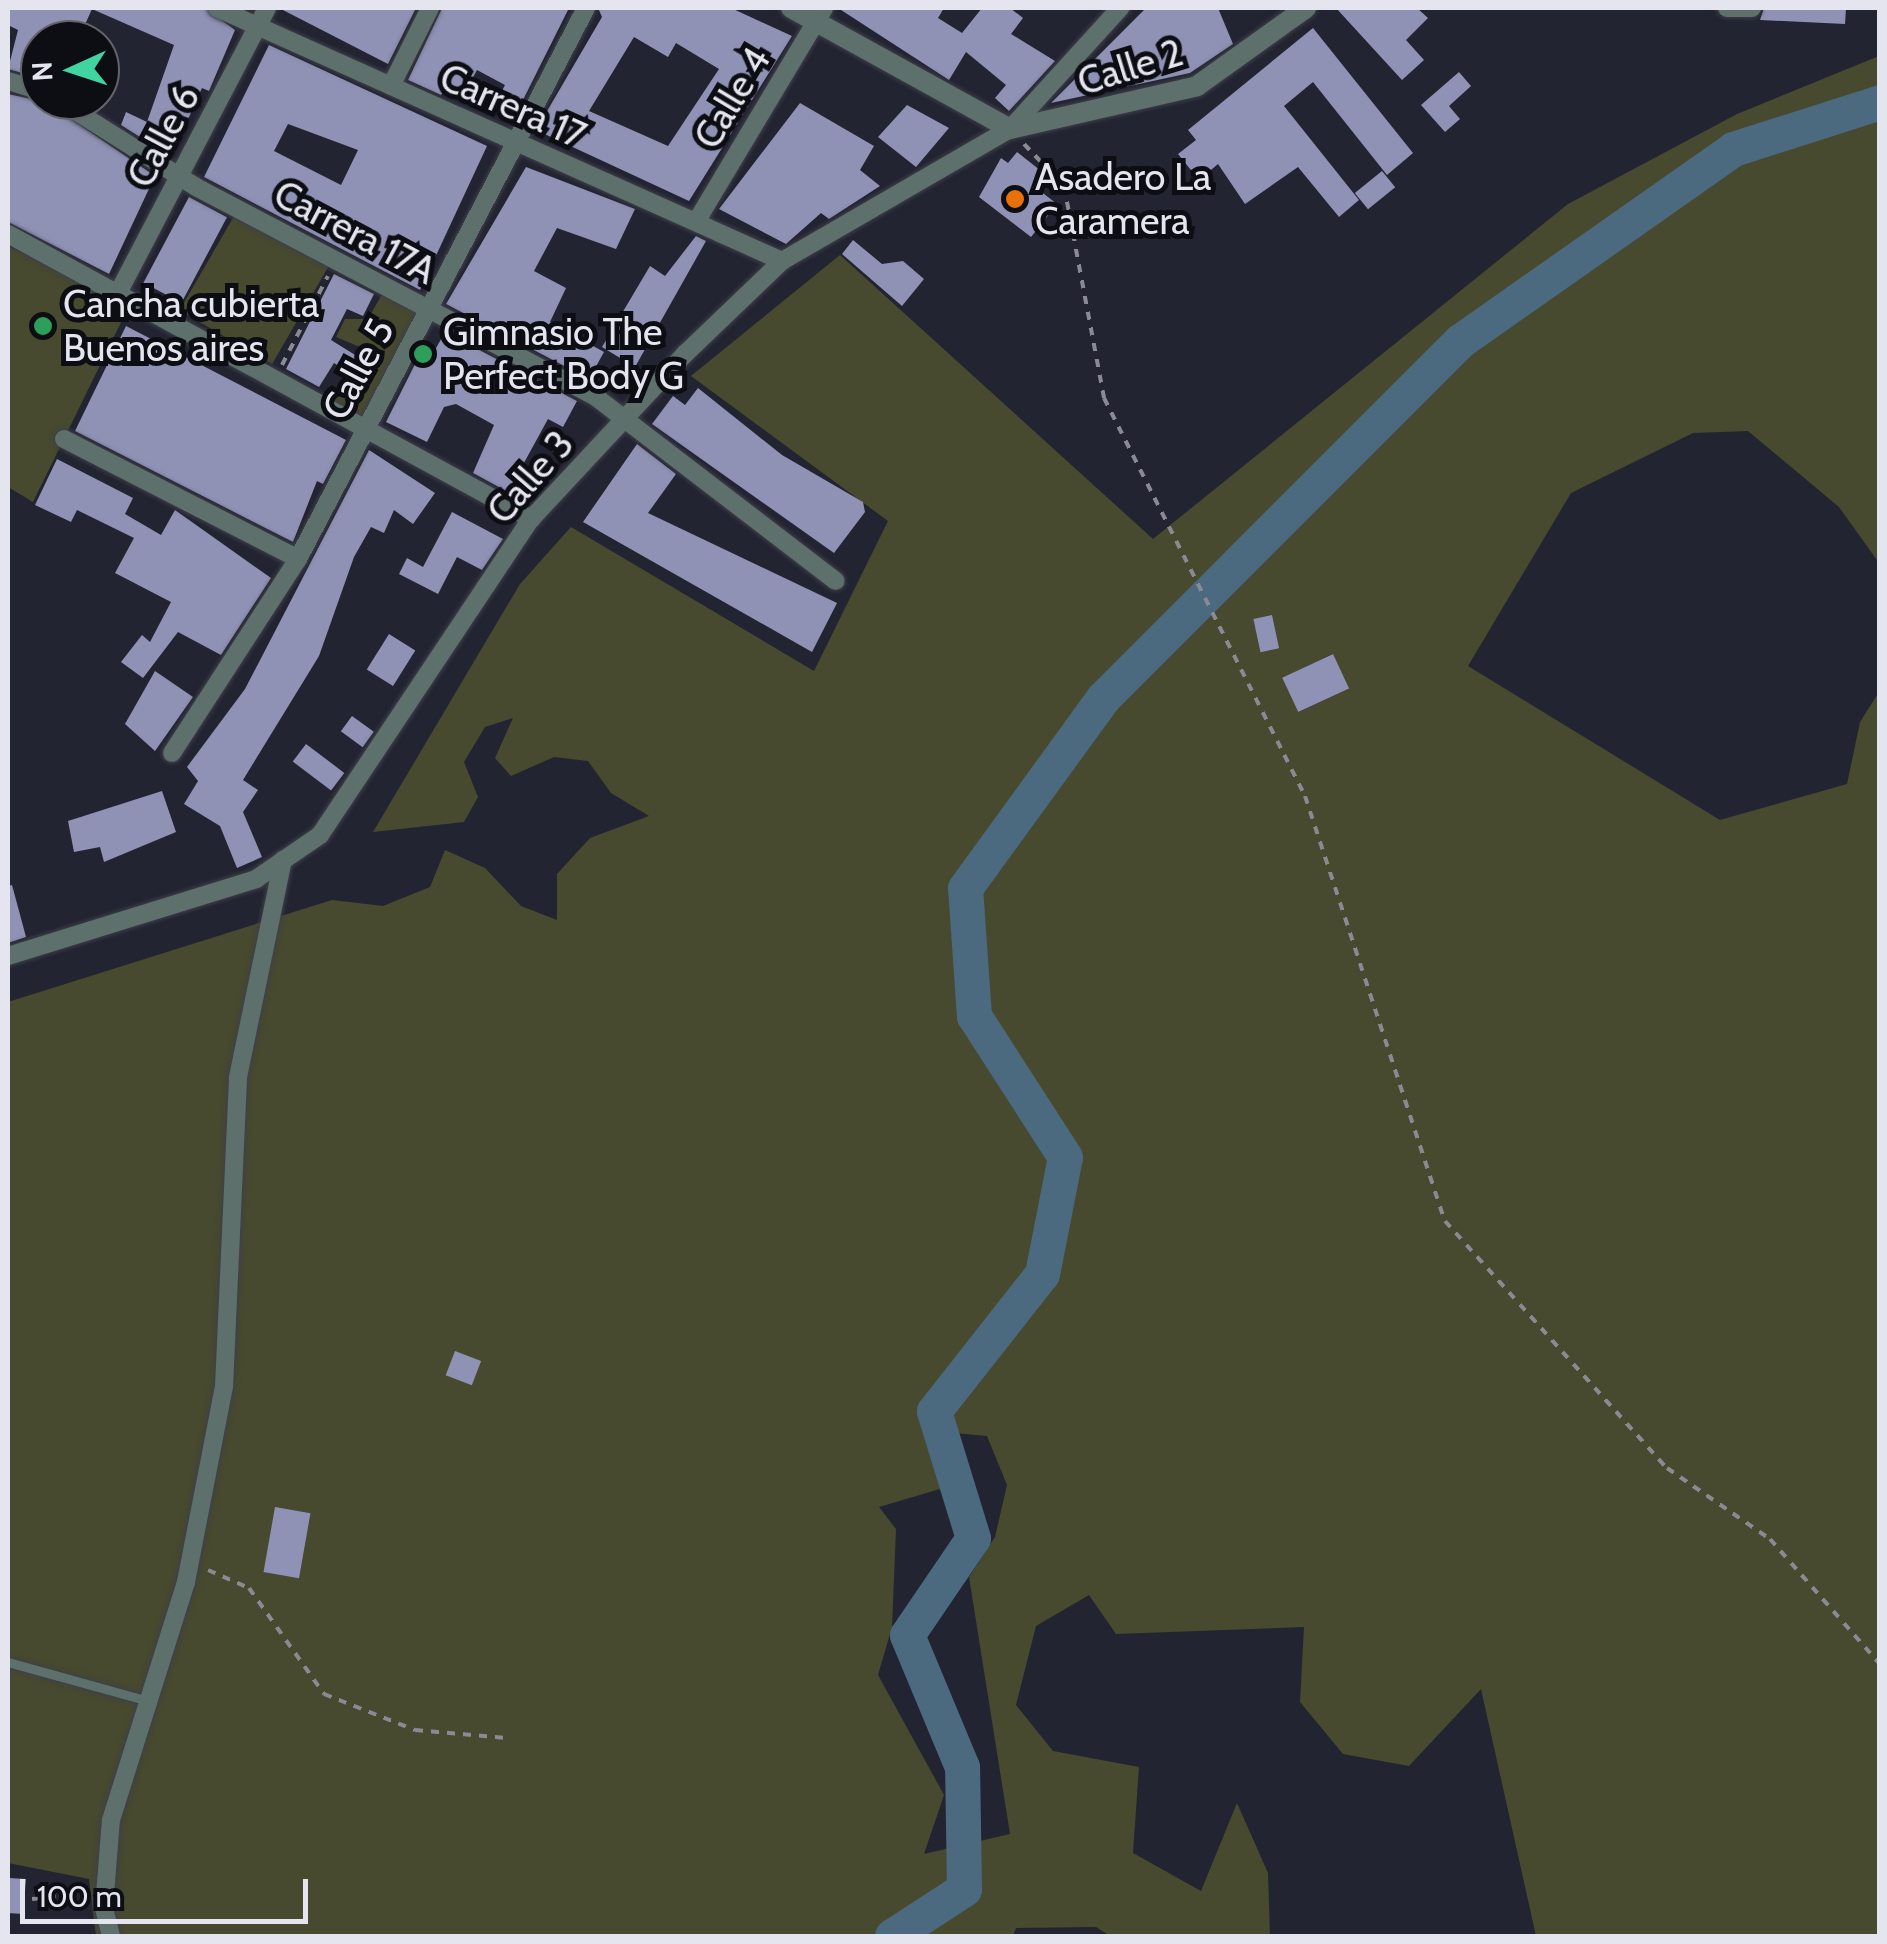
<!DOCTYPE html>
<html>
<head>
<meta charset="utf-8">
<style>
  body { margin:0 }
  #map { position:relative; width:1887px; height:1944px; overflow:hidden; background:#232431; font-family:Cabin,sans-serif }
  div>[style] { position:absolute }
  [style*='--x'] { left:calc(var(--x)*1px); top:calc(var(--y)*1px); width:calc(var(--w)*1px); rotate:calc(var(--a)*1deg) }
  .green>* { inset:0; background:#474a2f; transform-origin:0 0 }
  .river>* { height:35px; margin:-17.5px; padding:0 17.5px; transform-origin:17.5px; border-radius:17.5px; background:#4b697f }
  .building>* { inset:0; background:#8f92b4; transform-origin:0 0 }
  .path>* { height:4px; margin-top:-2px; transform-origin:0; background:repeating-linear-gradient(90deg,#898a94 0 8px,transparent 0 16px) }
  .roads { filter:drop-shadow(0 0 2px #3e3f4b) drop-shadow(0 0 2px #3e3f4b) }
  .service>* { height:9px; margin:-4.5px; padding:0 4.5px; transform-origin:4.5px; border-radius:4.5px; background:#5e706b }
  .minor>* { height:18px; margin:-9px; padding:0 9px; transform-origin:9px; border-radius:9px; background:#5e706b }
  .tertiary>* { height:20px; margin:-10px; padding:0 10px; transform-origin:10px; border-radius:10px; background:#5e706b }
  .dots>* { width:28px; height:28px; translate:-50% -50%; box-sizing:border-box; border:5px solid #0d0e14; border-radius:50% }
  span { translate:-50% -50%; white-space:nowrap; text-align:center; line-height:1.15; -webkit-text-stroke:10px #0d0e14; paint-order:stroke }
  .street-label { font-size:38px; color:#e4e5ee }
  .poi-label { font-size:38px; color:#e4e5ee }
  .left { translate:0 -50%; text-align:left }
  .frame { position:absolute; inset:0; border:10px solid #e4e5ee; pointer-events:none }
  .north { position:absolute; left:20px; top:20px; width:100px; height:100px; box-sizing:border-box; background:#0d0e14; border:2px solid #63646b; border-radius:50%; rotate:267deg; font-size:28px; font-weight:700; line-height:40px; text-align:center; color:#e4e5ee }
  .north::after { content:''; display:block; margin:auto; width:35px; height:45px; background:#42d4a0; clip-path:polygon(50% 0,100% 100%,50% 72%,0 100%) }
  .scale { position:absolute; left:20px; top:1879px; width:288px; height:45px; box-sizing:border-box; border:5px solid #e4e5ee; border-top:0; padding-left:12px; font-size:30px; line-height:35px; white-space:nowrap; color:#e4e5ee; -webkit-text-stroke:8px #0d0e14; paint-order:stroke }
</style>
</head>
<body>
<div id="map">
  <div class="green">
    <i style="clip-path:polygon(evenodd,1879px 56px,1879px 563px,1839px 507px,1748px 431px,1693px 433px,1571px 493px,1468px 666px,1720px 820px,1847px 784px,1860px 722px,1879px 692px,1879px 1936px,1536px 1936px,1481px 1689px,1409px 1766px,1343px 1754px,1300px 1702px,1304px 1627px,1116px 1634px,1089px 1595px,1036px 1626px,1016px 1705px,1053px 1751px,1139px 1767px,1133px 1853px,1201px 1891px,1237px 1803px,1268px 1873px,1270px 1936px,1110px 1936px,1096px 1927px,1016px 1928px,1013px 1936px,96px 1936px,89px 1879px,8px 1863px,8px 1002px,332px 900px,383px 906px,430px 887px,445px 850px,485px 868px,521px 906px,557px 920px,557px 874px,590px 838px,649px 816px,611px 793px,588px 761px,554px 757px,511px 776px,495px 758px,513px 718px,485px 727px,464px 762px,478px 797px,464px 822px,373px 832px,520px 584px,571px 527px,814px 671px,888px 521px,691px 376px,840px 255px,1153px 539px,1568px 204px,1737px 114px,1879px 56px,1332px 654px,1348px 689px,1299px 712px,1283px 678px,1332px 654px,1879px 56px,954px 1433px,987px 1436px,1007px 1485px,995px 1537px,969px 1577px,1010px 1834px,924px 1854px,944px 1795px,878px 1675px,892px 1627px,896px 1529px,879px 1507px,940px 1489px,954px 1433px)"></i>
    <i style="left:241px;top:204px;width:107px;height:123px;rotate:30deg"></i>
    <i style="clip-path:polygon(8px 246px,130px 304px,33px 502px,8px 487px)"></i>
    <i style="clip-path:polygon(385px 289px,421px 308px,359px 423px,325px 404px,349px 377px,363px 384px,382px 356px,336px 337px,345px 319px,368px 319px)"></i>
  </div>
  <div class="river">
    <i style="--x:892;--y:1936;--w:86;--a:-33.1"></i>
    <i style="--x:964;--y:1889;--w:122;--a:-90.9"></i>
    <i style="--x:962;--y:1767;--w:143;--a:-112.6"></i>
    <i style="--x:907;--y:1635;--w:117;--a:-55.8"></i>
    <i style="--x:973;--y:1538;--w:133;--a:-107.1"></i>
    <i style="--x:934;--y:1411;--w:174;--a:-51.8"></i>
    <i style="--x:1042;--y:1274;--w:119;--a:-78.9"></i>
    <i style="--x:1065;--y:1157;--w:168;--a:-122.8"></i>
    <i style="--x:974;--y:1016;--w:128;--a:-94"></i>
    <i style="--x:965;--y:888;--w:235;--a:-54"></i>
    <i style="--x:1103;--y:698;--w:505;--a:-45"></i>
    <i style="--x:1460;--y:341;--w:334;--a:-35.1"></i>
    <i style="--x:1733;--y:149;--w:154;--a:-17.7"></i>
  </div>
  <div class="building">
    <i style="clip-path:polygon(8px 8px,205px 8px,235px 30px,209px 91px,202px 88px,173px 153px,165px 153px,121px 125px,126px 112px,147px 122px,174px 45px,92px 9px,78px 40px,40px 40px,40px 78px,8px 69px,18px 30px,8px 25px)"></i>
    <i style="clip-path:polygon(279px 8px,416px 8px,388px 64px)"></i>
    <i style="clip-path:polygon(442px 8px,569px 8px,512px 122px,492px 110px,505px 85px,477px 70px,465px 92px,448px 83px,441px 95px,408px 80px)"></i>
    <i style="clip-path:polygon(evenodd,598px 8px,731px 8px,792px 36px,689px 201px,536px 130px,602px 17px,598px 8px,634px 37px,668px 57px,676px 43px,719px 69px,668px 146px,589px 111px,634px 37px)"></i>
    <i style="clip-path:polygon(838px 8px,944px 8px,938px 18px,962px 33px,982px 8px,1010px 8px,1023px 18px,1011px 34px,1055px 61px,1009px 111px,995px 98px,1006px 85px,966px 52px,949px 80px)"></i>
    <i style="clip-path:polygon(1146px 8px,1218px 8px,1233px 44px,1190px 73px,1051px 103px)"></i>
    <i style="clip-path:polygon(1336px 8px,1417px 8px,1428px 18px,1406px 40px,1424px 60px,1402px 80px)"></i>
    <i style="clip-path:polygon(1764px 8px,1846px 8px,1845px 24px,1760px 20px)"></i>
    <i style="clip-path:polygon(1313px 28px,1413px 153px,1387px 175px,1313px 82px,1284px 106px,1359px 200px,1339px 217px,1298px 167px,1245px 204px,1218px 164px,1199px 180px,1178px 154px,1196px 140px,1188px 130px)"></i>
    <i style="clip-path:polygon(evenodd,269px 45px,487px 146px,420px 290px,204px 177px,269px 45px,288px 124px,358px 150px,341px 185px,274px 151px,288px 124px)"></i>
    <i style="clip-path:polygon(1459px 72px,1471px 86px,1449px 106px,1460px 119px,1445px 132px,1421px 105px)"></i>
    <i style="clip-path:polygon(8px 94px,46px 102px,155px 176px,109px 274px,8px 222px)"></i>
    <i style="clip-path:polygon(800px 103px,874px 146px,860px 170px,880px 186px,829px 219px,821px 213px,786px 244px,719px 209px)"></i>
    <i style="clip-path:polygon(907px 105px,949px 128px,916px 167px,878px 137px)"></i>
    <i style="clip-path:polygon(1017px 152px,1045px 174px,1035px 187px,1057px 204px,1031px 237px,979px 197px,1001px 158px,1008px 163px)"></i>
    <i style="clip-path:polygon(526px 167px,635px 209px,616px 249px,557px 228px,534px 271px,566px 288px,550px 322px,604px 352px,589px 379px,446px 304px)"></i>
    <i style="left:1382px;top:171px;width:21px;height:35px;rotate:51deg"></i>
    <i style="left:189px;top:197px;width:43px;height:97px;rotate:28deg"></i>
    <i style="clip-path:polygon(696px 236px,706px 241px,635px 367px,602px 347px,650px 266px,665px 276px)"></i>
    <i style="clip-path:polygon(853px 240px,882px 264px,903px 261px,924px 279px,902px 306px,842px 254px)"></i>
    <i style="clip-path:polygon(334px 274px,374px 294px,363px 316px,347px 309px,331px 340px,368px 363px,358px 379px,334px 363px,319px 387px,286px 369px)"></i>
    <i style="clip-path:polygon(126px 326px,346px 440px,323px 484px,317px 481px,293px 542px,75px 431px)"></i>
    <i style="clip-path:polygon(445px 332px,577px 401px,563px 427px,548px 419px,508px 492px,473px 473px,494px 425px,456px 404px,444px 407px,427px 442px,386px 422px,425px 344px,435px 350px)"></i>
    <i style="clip-path:polygon(698px 388px,782px 455px,863px 502px,865px 512px,834px 553px,652px 424px,673px 396px,685px 405px)"></i>
    <i style="clip-path:polygon(637px 444px,676px 474px,648px 513px,837px 603px,812px 652px,583px 522px)"></i>
    <i style="clip-path:polygon(369px 450px,435px 493px,413px 524px,394px 510px,384px 533px,371px 527px,354px 557px,319px 656px,243px 780px,258px 790px,243px 812px,262px 857px,237px 868px,220px 826px,184px 804px,198px 781px,187px 767px,245px 689px)"></i>
    <i style="clip-path:polygon(57px 459px,133px 498px,125px 514px,161px 535px,175px 510px,271px 578px,221px 655px,178px 632px,143px 678px,121px 662px,142px 635px,150px 642px,171px 602px,115px 573px,134px 538px,77px 510px,71px 522px,35px 505px)"></i>
    <i style="clip-path:polygon(452px 512px,503px 539px,482px 570px,457px 557px,438px 594px,399px 574px,407px 558px,423px 567px)"></i>
    <i style="left:1272px;top:615px;width:34px;height:19px;rotate:78deg"></i>
    <i style="left:389px;top:634px;width:31px;height:42px;rotate:32deg"></i>
    <i style="left:1333px;top:654px;width:38px;height:56px;rotate:65deg"></i>
    <i style="clip-path:polygon(155px 671px,193px 697px,155px 751px,125px 724px)"></i>
    <i style="left:352px;top:716px;width:27px;height:19px;rotate:36deg"></i>
    <i style="left:306px;top:744px;width:48px;height:22px;rotate:37deg"></i>
    <i style="clip-path:polygon(162px 791px,176px 832px,104px 862px,100px 847px,74px 852px,68px 821px)"></i>
    <i style="clip-path:polygon(12px 885px,26px 937px,8px 943px,8px 886px)"></i>
    <i style="left:455px;top:1351px;width:28px;height:26px;rotate:21deg"></i>
    <i style="left:275px;top:1507px;width:36px;height:66px;rotate:10deg"></i>
    <i style="clip-path:polygon(8px 1878px,26px 1879px,23px 1914px,8px 1913px)"></i>
  </div>
  <div class="path">
    <i style="--x:1024;--y:144;--w:58;--a:46.4"></i>
    <i style="--x:1064;--y:186;--w:216;--a:79.3"></i>
    <i style="--x:1104;--y:398;--w:446;--a:63.2"></i>
    <i style="--x:1305;--y:796;--w:447;--a:71.8"></i>
    <i style="--x:1445;--y:1221;--w:332;--a:48.1"></i>
    <i style="--x:1667;--y:1468;--w:125;--a:34.6"></i>
    <i style="--x:1770;--y:1539;--w:167;--a:48.7"></i>
    <i style="--x:282;--y:365;--w:100;--a:-62.7"></i>
    <i style="--x:208;--y:1570;--w:45;--a:23.7"></i>
    <i style="--x:249;--y:1588;--w:130;--a:54.7"></i>
    <i style="--x:324;--y:1694;--w:98;--a:21.6"></i>
    <i style="--x:415;--y:1730;--w:92;--a:5"></i>
    <i style="--x:32;--y:1899;--w:56;--a:-6.1"></i>
  </div>
  <div class="roads">
    <div class="service">
      <i style="--x:8;--y:1662;--w:146;--a:15.5"></i>
    </div>
    <div class="minor">
      <i style="--x:217;--y:8;--w:619;--a:24.12"></i>
      <i style="--x:1727;--y:8;--w:25;--a:0"></i>
      <i style="--x:8;--y:81;--w:34;--a:17"></i>
      <i style="--x:391;--y:86;--w:87;--a:-63.4"></i>
      <i style="--x:58;--y:100;--w:163;--a:32.2"></i>
      <i style="--x:196;--y:187;--w:452;--a:27.7"></i>
      <i style="--x:596;--y:397;--w:302;--a:37.5"></i>
      <i style="--x:696;--y:222;--w:249;--a:-59.1"></i>
      <i style="--x:8;--y:234;--w:596;--a:28.59"></i>
      <i style="--x:117;--y:295;--w:324;--a:-62.4"></i>
      <i style="--x:64;--y:439;--w:263;--a:27.1"></i>
      <i style="--x:172;--y:753;--w:231;--a:-57"></i>
      <i style="--x:298;--y:559;--w:622;--a:-62.4"></i>
      <i style="--x:8;--y:956;--w:260;--a:-17.2"></i>
      <i style="--x:256;--y:879;--w:78;--a:-34.5"></i>
      <i style="--x:320;--y:835;--w:380;--a:-56.3"></i>
      <i style="--x:531;--y:519;--w:227;--a:-47"></i>
      <i style="--x:686;--y:353;--w:133;--a:-43.8"></i>
      <i style="--x:782;--y:261;--w:263;--a:-30.1"></i>
      <i style="--x:1010;--y:129;--w:164;--a:-47.7"></i>
      <i style="--x:111;--y:1936;--w:29;--a:-104"></i>
      <i style="--x:104;--y:1908;--w:88;--a:-85.5"></i>
      <i style="--x:111;--y:1820;--w:250;--a:-72.5"></i>
      <i style="--x:186;--y:1582;--w:199;--a:-79"></i>
      <i style="--x:224;--y:1387;--w:310;--a:-87.4"></i>
      <i style="--x:238;--y:1077;--w:222;--a:-78.3"></i>
    </div>
    <div class="tertiary">
      <i style="--x:791;--y:8;--w:250;--a:28.9"></i>
      <i style="--x:1010;--y:129;--w:192;--a:-12.9"></i>
      <i style="--x:1197;--y:86;--w:134;--a:-35.6"></i>
    </div>
  </div>
  <div class="dots">
    <i style="left:1015px;top:199px;background:#e8710a"></i>
    <i style="left:43px;top:326px;background:#2e9e5b"></i>
    <i style="left:423px;top:354px;background:#2e9e5b"></i>
  </div>
  <div class="street-label">
    <span style="left:1130px;top:67px;rotate:-17deg">Calle 2</span>
    <span style="left:732px;top:98px;rotate:-59deg">Calle 4</span>
    <span style="left:513px;top:106px;rotate:24deg">Carrera 17</span>
    <span style="left:163px;top:136px;rotate:-62deg">Calle 6</span>
    <span style="left:355px;top:232px;rotate:28deg">Carrera 17A</span>
    <span style="left:358px;top:369px;rotate:-62deg">Calle 5</span>
    <span style="left:530px;top:477px;rotate:-49deg">Calle 3</span>
  </div>
  <div class="poi-label">
    <span class="left" style="left:1035px;top:199px">Asadero La<br>Caramera</span>
    <span class="left" style="left:63px;top:326px">Cancha cubierta<br>Buenos aires</span>
    <span class="left" style="left:443px;top:354px">Gimnasio The<br>Perfect Body G</span>
  </div>
  <div class="frame"></div>
  <div class="north">N</div>
  <div class="scale">100 m</div>
</div>
</body>
</html>
